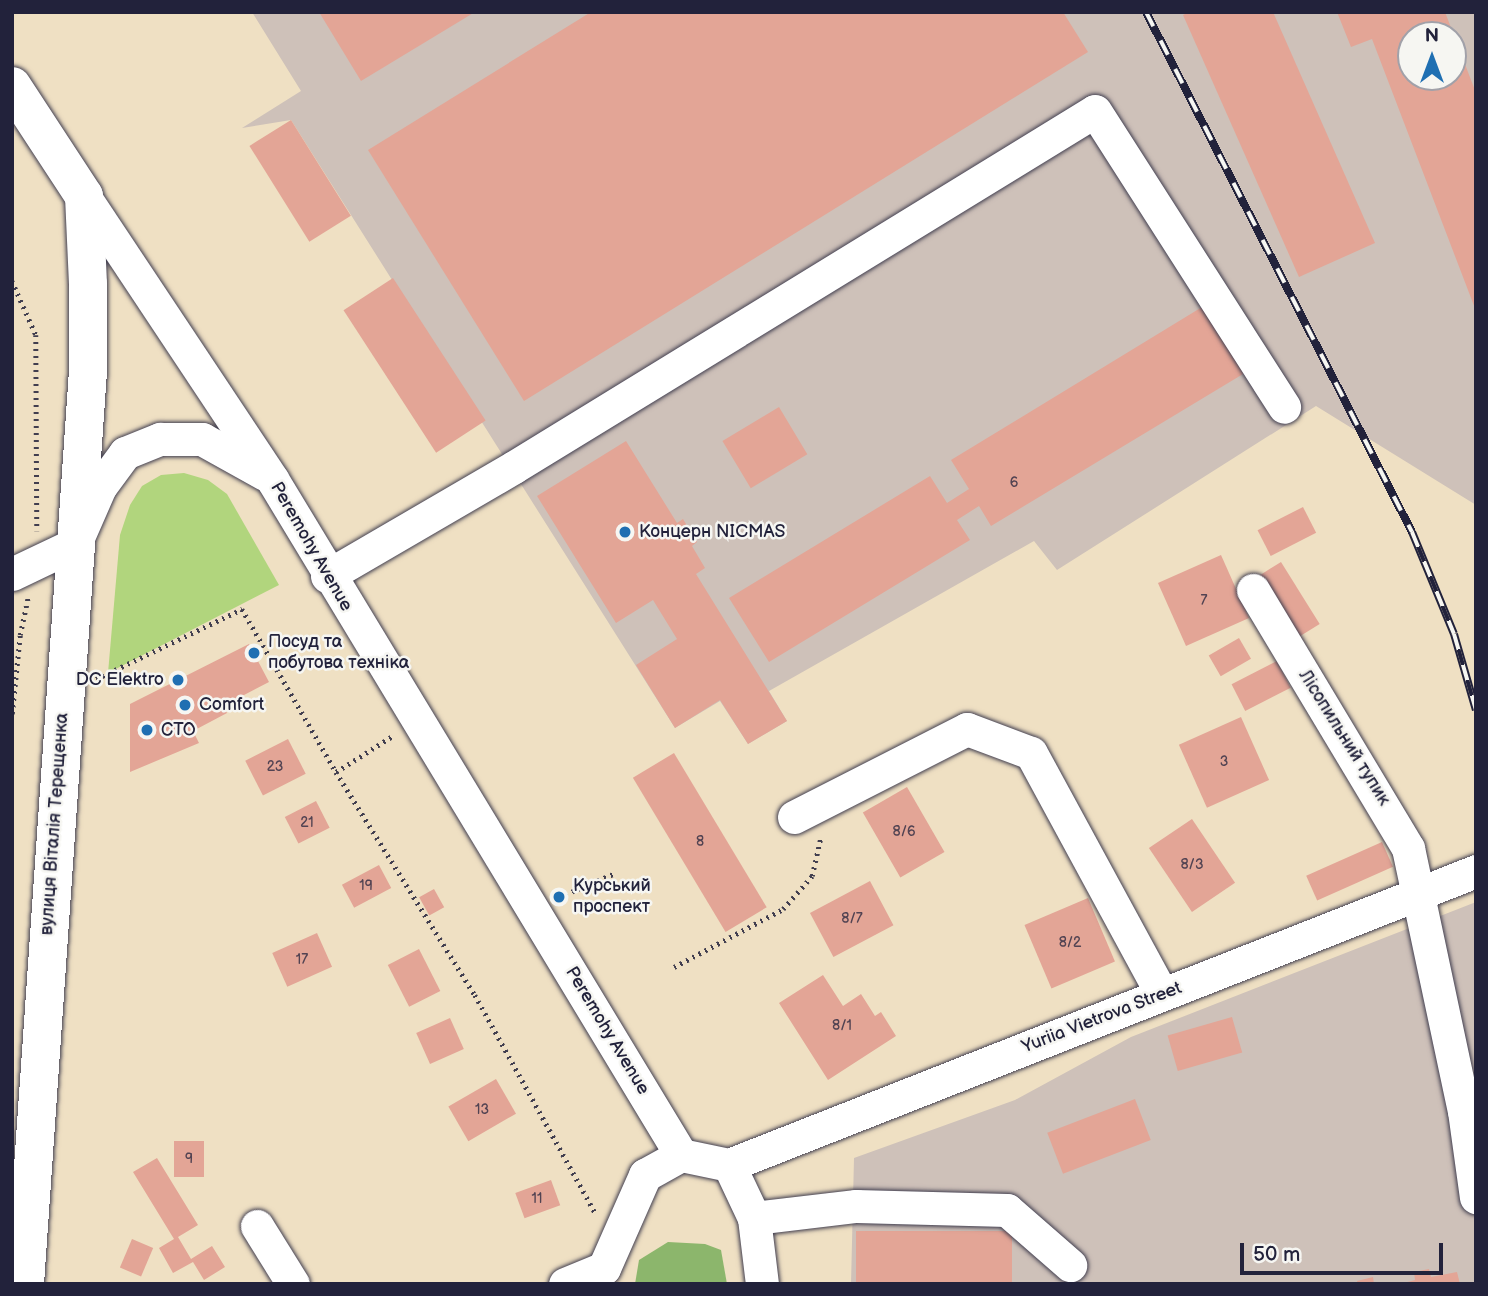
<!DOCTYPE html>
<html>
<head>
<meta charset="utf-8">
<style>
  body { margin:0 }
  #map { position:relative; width:1488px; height:1296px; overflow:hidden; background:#efe0c3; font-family:"Balsamiq Sans",sans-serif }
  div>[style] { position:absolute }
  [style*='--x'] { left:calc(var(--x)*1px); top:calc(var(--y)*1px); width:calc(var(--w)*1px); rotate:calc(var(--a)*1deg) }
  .industrial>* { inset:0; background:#cec1b9 }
  .green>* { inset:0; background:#b1d57d }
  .forest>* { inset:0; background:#8cb66c }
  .building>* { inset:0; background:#e3a596; transform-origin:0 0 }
  .path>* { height:4.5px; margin-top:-2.25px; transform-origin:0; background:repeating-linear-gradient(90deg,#413e4f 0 2px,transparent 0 7px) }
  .roads { filter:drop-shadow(0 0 2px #413e4f) drop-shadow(0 0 2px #413e4f) }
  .minor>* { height:33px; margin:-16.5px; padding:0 16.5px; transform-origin:16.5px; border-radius:16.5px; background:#fff }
  .major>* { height:38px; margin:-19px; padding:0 19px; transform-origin:19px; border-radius:19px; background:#fff }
  .rail>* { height:8px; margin-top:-4px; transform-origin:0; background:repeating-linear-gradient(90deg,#f6f6f2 0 16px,#22223b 0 32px); box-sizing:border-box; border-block:2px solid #22223b }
  .dots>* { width:19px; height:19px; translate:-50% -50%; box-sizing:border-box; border:4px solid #f6f6f2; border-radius:50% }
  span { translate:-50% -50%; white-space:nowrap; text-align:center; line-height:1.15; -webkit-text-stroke:5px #f6f6f2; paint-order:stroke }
  .number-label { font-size:14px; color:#524352 }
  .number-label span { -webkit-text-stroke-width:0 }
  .poi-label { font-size:18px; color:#22223b }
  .left { translate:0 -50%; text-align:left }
  .right { translate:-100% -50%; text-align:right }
  .street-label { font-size:18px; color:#22223b }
  .frame { position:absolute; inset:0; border:14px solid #22223b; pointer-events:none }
  .north { position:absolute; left:1397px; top:21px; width:70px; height:70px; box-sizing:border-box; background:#f6f6f2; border:2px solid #a1a1a9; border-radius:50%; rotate:0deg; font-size:19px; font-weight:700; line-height:28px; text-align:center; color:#22223b }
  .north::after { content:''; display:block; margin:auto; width:24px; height:32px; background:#1f6fb2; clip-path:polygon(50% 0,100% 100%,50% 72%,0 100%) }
  .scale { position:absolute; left:1240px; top:1243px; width:203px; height:32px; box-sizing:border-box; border:4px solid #22223b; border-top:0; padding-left:9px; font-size:21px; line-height:24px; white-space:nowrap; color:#22223b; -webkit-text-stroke:5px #f6f6f2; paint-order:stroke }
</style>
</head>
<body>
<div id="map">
  <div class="industrial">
    <i style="clip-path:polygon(evenodd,252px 12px,1476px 12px,1476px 505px,1316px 406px,1057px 570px,1034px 541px,769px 691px,787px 721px,748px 744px,720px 701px,675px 728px,291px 120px,242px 128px,301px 91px,252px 12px,1411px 35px,1453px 35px,1453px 77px,1411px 77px,1411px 35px)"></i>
    <i style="clip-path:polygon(1476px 902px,1476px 1284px,851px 1284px,854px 1158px,1015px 1100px,1131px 1037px)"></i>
  </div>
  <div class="green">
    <i style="clip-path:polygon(184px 473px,208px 480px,227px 494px,279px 585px,108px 673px,120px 535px,130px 505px,142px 486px,161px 475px)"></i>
  </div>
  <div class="forest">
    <i style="clip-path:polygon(668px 1242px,705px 1244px,721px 1250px,727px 1284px,635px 1284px,639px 1260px)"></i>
  </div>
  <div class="building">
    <i style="clip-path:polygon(319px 12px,475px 12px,361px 81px)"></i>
    <i style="clip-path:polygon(591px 12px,1063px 12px,1088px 52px,524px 401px,368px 150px)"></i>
    <i style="clip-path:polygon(1189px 12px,1273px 12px,1375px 243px,1299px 277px,1183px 15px)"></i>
    <i style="clip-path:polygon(evenodd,1337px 12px,1445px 12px,1476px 93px,1476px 311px,1372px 39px,1351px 47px,1337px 12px,1411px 35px,1453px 35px,1453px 77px,1411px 77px,1411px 35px)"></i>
    <i style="left:291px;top:120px;width:113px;height:49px;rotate:58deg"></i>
    <i style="left:393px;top:278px;width:170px;height:59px;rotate:57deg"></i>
    <i style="clip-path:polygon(1207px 304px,1248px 371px,991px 526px,979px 506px,957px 520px,970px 540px,769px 662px,729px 598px,930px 476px,947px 503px,969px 489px,951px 460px)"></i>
    <i style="left:779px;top:407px;width:55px;height:66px;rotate:59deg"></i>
    <i style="clip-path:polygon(626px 441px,677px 523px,683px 519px,697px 542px,692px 546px,705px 568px,696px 574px,787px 721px,748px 744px,720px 700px,675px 728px,636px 665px,677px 639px,653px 600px,616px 623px,537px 496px)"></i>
    <i style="left:1303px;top:507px;width:29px;height:51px;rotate:63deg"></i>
    <i style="left:1221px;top:555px;width:69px;height:69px;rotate:66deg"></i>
    <i style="left:1281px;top:562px;width:73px;height:30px;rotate:58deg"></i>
    <i style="left:1239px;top:638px;width:24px;height:35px;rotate:60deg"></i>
    <i style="clip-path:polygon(249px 644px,269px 682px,223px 706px,227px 713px,193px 731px,199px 743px,130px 772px,130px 704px)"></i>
    <i style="left:1277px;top:661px;width:30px;height:51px;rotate:63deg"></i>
    <i style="left:1241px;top:717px;width:69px;height:68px;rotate:66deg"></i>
    <i style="left:288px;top:739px;width:39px;height:48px;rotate:63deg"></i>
    <i style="left:674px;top:753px;width:180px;height:48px;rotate:59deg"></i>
    <i style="left:907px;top:787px;width:75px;height:51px;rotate:60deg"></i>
    <i style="left:316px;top:801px;width:30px;height:35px;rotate:63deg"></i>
    <i style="left:1192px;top:819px;width:77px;height:52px;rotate:56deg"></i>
    <i style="left:1382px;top:842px;width:27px;height:83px;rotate:66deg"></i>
    <i style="left:379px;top:865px;width:26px;height:42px;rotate:62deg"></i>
    <i style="left:870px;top:881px;width:50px;height:68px;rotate:62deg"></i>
    <i style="left:434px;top:889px;width:21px;height:17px;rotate:61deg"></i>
    <i style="left:1088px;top:898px;width:69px;height:69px;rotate:67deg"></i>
    <i style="left:317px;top:933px;width:37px;height:49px;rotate:66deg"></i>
    <i style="left:419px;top:949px;width:47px;height:35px;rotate:63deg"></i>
    <i style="clip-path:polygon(823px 975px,843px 1006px,861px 994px,875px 1016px,881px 1012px,896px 1036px,828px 1080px,779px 1003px)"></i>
    <i style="left:1232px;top:1017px;width:37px;height:67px;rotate:74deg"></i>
    <i style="left:450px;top:1018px;width:34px;height:37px;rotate:66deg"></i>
    <i style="left:496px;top:1079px;width:40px;height:55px;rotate:60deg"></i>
    <i style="left:1135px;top:1099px;width:44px;height:94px;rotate:69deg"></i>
    <i style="left:204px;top:1141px;width:36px;height:30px;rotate:90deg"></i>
    <i style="clip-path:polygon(157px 1158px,198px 1225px,178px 1237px,191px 1259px,212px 1246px,225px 1267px,204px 1280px,193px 1262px,173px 1273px,159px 1248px,174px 1239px,133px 1172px)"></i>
    <i style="left:551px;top:1180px;width:27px;height:38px;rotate:70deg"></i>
    <i style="left:1012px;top:1231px;width:53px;height:156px;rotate:90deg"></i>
    <i style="left:132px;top:1239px;width:23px;height:31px;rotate:23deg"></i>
    <i style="clip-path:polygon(1429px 1269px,1431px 1277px,1457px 1272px,1460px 1284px,1400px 1284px,1415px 1280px,1414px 1272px)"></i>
    <i style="clip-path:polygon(1373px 1277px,1374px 1284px,1358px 1284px,1357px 1281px)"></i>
  </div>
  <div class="path">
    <i style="--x:12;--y:281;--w:59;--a:66"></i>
    <i style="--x:36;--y:335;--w:196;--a:89.7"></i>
    <i style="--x:96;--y:679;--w:162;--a:-25.6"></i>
    <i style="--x:242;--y:609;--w:188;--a:60"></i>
    <i style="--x:336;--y:772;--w:263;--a:58.1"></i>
    <i style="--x:475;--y:995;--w:250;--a:61.1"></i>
    <i style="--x:12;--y:714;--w:79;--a:-84.2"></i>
    <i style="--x:20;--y:635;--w:38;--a:-78"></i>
    <i style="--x:336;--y:772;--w:69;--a:-32.5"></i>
    <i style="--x:559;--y:897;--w:59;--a:-23.1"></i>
    <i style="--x:674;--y:967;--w:123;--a:-28"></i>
    <i style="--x:783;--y:909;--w:44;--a:-48.7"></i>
    <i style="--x:812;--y:876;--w:41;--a:-77.3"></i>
  </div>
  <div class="roads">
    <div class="minor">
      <i style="--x:84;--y:196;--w:340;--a:56.4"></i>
      <i style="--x:272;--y:479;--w:790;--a:58.82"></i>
      <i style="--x:681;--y:1155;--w:49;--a:11.8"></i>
      <i style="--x:12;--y:574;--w:70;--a:-25.5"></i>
      <i style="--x:75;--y:544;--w:62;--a:-66.3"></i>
      <i style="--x:100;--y:487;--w:42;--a:-53.7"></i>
      <i style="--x:125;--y:453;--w:38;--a:-22"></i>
      <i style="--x:160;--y:439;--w:42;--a:0"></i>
      <i style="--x:202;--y:439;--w:72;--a:29.1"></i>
      <i style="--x:327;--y:576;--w:216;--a:-30.2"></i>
      <i style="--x:514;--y:467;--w:681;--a:-31.5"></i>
      <i style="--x:1095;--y:111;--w:351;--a:57.4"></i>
      <i style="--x:1253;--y:590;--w:301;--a:59"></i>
      <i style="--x:1408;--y:848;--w:269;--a:78"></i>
      <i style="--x:1464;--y:1111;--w:87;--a:82.1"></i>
      <i style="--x:794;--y:817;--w:194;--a:-27"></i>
      <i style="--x:967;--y:729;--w:68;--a:20.6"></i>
      <i style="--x:1031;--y:753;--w:274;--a:61.5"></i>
      <i style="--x:729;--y:1165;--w:803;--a:-21.48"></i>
      <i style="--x:729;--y:1165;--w:59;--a:64.7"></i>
      <i style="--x:754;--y:1218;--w:66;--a:83.1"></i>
      <i style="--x:754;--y:1218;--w:103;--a:-6.7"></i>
      <i style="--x:856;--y:1206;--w:151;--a:1.5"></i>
      <i style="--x:1007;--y:1210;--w:84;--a:41.1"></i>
      <i style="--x:257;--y:1226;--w:68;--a:58.2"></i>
      <i style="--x:565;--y:1284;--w:42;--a:-22.3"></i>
      <i style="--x:604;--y:1268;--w:102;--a:-66.2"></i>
      <i style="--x:645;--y:1175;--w:41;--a:-29.1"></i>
    </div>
    <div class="major">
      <i style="--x:12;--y:86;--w:131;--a:56.8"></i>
      <i style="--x:84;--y:196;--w:88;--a:87.4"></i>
      <i style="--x:88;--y:284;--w:87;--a:90"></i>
      <i style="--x:88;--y:371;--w:915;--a:93.95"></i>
    </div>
  </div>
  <div class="rail">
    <i style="--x:1146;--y:12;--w:584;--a:62.91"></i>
    <i style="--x:1412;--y:532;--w:110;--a:67.6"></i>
    <i style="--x:1454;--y:634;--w:79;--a:73.9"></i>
  </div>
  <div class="dots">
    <i style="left:625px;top:532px;background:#1f6fb2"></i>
    <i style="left:254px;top:653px;background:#1f6fb2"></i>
    <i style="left:178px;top:680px;background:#1f6fb2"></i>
    <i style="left:185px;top:705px;background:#1f6fb2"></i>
    <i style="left:147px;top:730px;background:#1f6fb2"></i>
    <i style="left:559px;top:897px;background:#1f6fb2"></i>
  </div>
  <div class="number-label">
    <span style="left:1014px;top:483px">6</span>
    <span style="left:1204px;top:601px">7</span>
    <span style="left:1224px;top:762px">3</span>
    <span style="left:275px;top:767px">23</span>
    <span style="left:307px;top:823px">21</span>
    <span style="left:904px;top:832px">8/6</span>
    <span style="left:700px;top:842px">8</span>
    <span style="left:1192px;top:865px">8/3</span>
    <span style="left:366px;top:886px">19</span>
    <span style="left:852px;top:919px">8/7</span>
    <span style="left:1070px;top:943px">8/2</span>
    <span style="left:302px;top:960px">17</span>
    <span style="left:842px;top:1026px">8/1</span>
    <span style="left:482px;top:1110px">13</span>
    <span style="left:189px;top:1159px">9</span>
    <span style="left:537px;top:1199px">11</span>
  </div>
  <div class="poi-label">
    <span class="left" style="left:639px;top:532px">Концерн NICMAS</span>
    <span class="left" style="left:268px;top:653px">Посуд та<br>побутова техніка</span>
    <span class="right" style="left:164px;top:680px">DC Elektro</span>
    <span class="left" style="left:199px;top:705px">Comfort</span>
    <span class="left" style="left:161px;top:730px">СТО</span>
    <span class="left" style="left:573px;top:897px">Курський<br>проспект</span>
  </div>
  <div class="street-label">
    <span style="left:311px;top:547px;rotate:60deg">Peremohy Avenue</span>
    <span style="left:1344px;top:738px;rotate:58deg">Лісопильний тупик</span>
    <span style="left:55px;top:824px;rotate:-86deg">вулиця Віталія Терещенка</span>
    <span style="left:1102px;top:1018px;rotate:-21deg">Yuriia Vietrova Street</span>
    <span style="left:607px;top:1031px;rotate:59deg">Peremohy Avenue</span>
  </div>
  <div class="frame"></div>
  <div class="north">N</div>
  <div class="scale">50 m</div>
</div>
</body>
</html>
